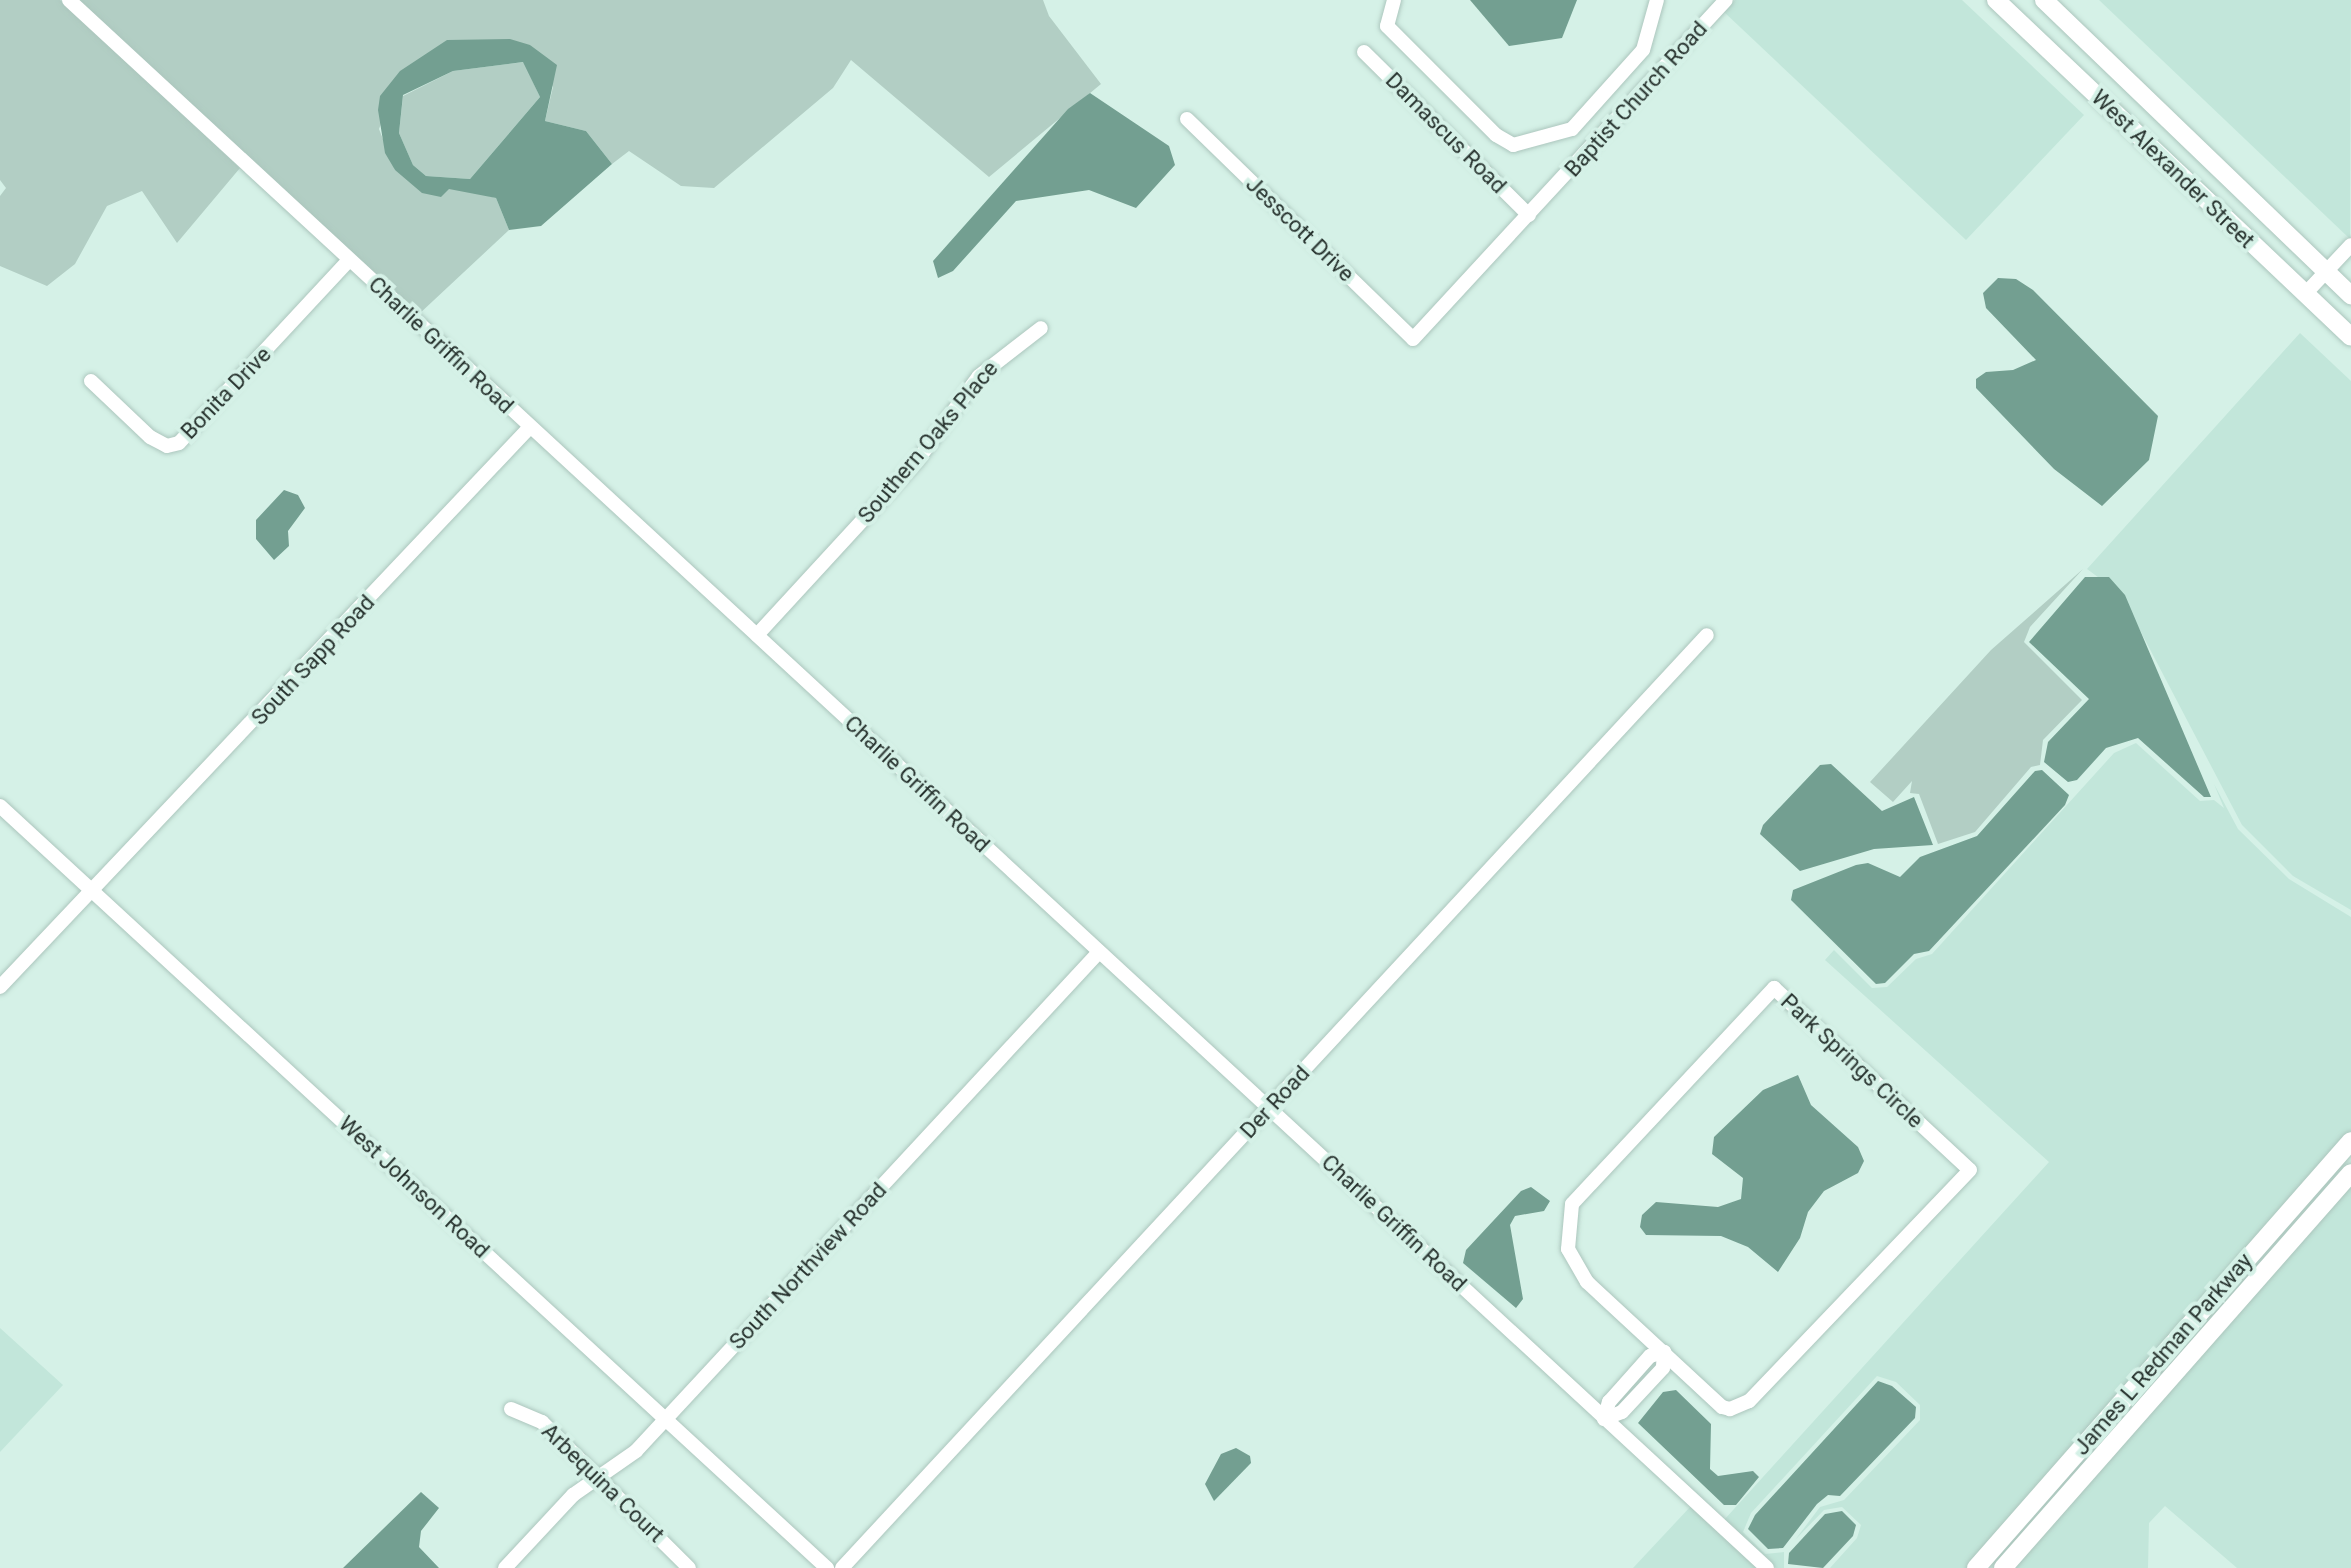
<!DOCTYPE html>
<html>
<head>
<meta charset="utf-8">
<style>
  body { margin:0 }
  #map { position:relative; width:2351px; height:1568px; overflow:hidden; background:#d5f1e7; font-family:Roboto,sans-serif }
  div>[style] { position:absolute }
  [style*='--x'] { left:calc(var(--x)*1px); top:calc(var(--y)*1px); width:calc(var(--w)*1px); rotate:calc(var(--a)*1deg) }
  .built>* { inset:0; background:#c2e6da }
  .green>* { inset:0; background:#b2cec4 }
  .water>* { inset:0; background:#739f91 }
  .roads { filter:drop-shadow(0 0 2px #acc6bd) drop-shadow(0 0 2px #acc6bd) }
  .minor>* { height:14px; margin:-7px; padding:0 7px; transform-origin:7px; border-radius:7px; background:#fff }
  .major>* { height:18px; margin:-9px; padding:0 9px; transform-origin:9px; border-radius:9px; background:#fff }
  span { translate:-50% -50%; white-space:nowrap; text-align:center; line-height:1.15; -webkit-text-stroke:8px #d5f1e7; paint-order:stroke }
  .street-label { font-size:22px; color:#26312d }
</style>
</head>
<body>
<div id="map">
  <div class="built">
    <i style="clip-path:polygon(1735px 0,1962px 0,2084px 115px,1966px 240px,1724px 12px)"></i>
    <i style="clip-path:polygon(2099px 0,2351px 0,2350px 239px)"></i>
    <i style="clip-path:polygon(2300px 333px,2351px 381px,2351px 910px,2293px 876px,2242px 825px,2121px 594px,2087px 569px)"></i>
    <i style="clip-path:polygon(2136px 743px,2200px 801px,2214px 800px,2224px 808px,2214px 784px,2238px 829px,2289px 879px,2351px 917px,2351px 1133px,1968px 1568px,1830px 1568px,1857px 1538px,1861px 1525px,1842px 1507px,1824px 1510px,1795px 1540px,1820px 1507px,1844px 1500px,1920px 1420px,1920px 1405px,1896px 1382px,1877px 1376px,1751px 1513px,1743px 1532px,1765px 1554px,1784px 1552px,1784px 1568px,1776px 1568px,1724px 1520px,2049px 1162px,1825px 960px,1834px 950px,1872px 988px,1887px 987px,1916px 959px,1932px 954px,2114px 753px)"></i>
    <i style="clip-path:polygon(2351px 1182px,2351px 1568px,2237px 1568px,2165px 1506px,2149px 1523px,2148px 1568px,2010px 1568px)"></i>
    <i style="clip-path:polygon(0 1328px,63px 1385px,0 1452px)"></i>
    <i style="clip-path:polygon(1691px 1506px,1757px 1568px,1633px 1568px)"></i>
  </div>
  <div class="green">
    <i style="clip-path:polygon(0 0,60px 0,240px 168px,177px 243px,142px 191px,107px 206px,75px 264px,47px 286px,0 266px,0 196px,6px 188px,0 180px)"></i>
    <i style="clip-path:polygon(78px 0,1043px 0,1049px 16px,1101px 84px,989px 177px,851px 60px,833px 88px,714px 188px,681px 186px,629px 151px,612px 164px,586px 131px,545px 121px,553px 87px,530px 45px,401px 71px,379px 129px,395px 170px,496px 198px,509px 230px,418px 315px)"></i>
    <i style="clip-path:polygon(524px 62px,540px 97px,470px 179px,426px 176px,413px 165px,399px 133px,403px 96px,453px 71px)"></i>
    <i style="clip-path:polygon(2083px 569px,2030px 627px,2024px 642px,2082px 700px,2043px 740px,2040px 765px,2031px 767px,1975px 832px,1938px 844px,1919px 794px,1910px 793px,1912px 781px,1893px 802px,1870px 782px,1991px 650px)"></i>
  </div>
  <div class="water">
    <i style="clip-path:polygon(1470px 0,1577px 0,1562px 38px,1509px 46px)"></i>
    <i style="clip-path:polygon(evenodd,510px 39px,530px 45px,557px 65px,545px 121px,586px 131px,612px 164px,541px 226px,509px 230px,496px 198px,449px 189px,441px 197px,422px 193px,395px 170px,385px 153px,378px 110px,380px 96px,400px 71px,447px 40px,510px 39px,523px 62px,540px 97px,470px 179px,426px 176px,413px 165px,399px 133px,403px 95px,453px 71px,523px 62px)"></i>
    <i style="clip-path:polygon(1090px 93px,1169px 146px,1175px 165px,1136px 208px,1089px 190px,1016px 201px,953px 271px,938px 278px,933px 261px,1068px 109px)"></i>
    <i style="clip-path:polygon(1998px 278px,2016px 279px,2033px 290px,2158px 416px,2149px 460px,2102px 506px,2054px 469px,1976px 388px,1976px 379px,1986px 372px,2013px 370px,2036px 360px,1986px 308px,1983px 293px)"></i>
    <i style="clip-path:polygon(284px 490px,298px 495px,305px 508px,288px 531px,289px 546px,274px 560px,256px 539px,256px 520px)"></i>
    <i style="clip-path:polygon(2085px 577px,2109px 577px,2125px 595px,2211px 797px,2204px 797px,2138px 738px,2106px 748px,2077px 780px,2068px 782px,2044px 762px,2048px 742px,2089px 699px,2029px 642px)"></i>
    <i style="clip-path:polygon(1831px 764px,1882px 811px,1914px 797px,1933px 845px,1874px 849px,1800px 871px,1760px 834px,1763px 825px,1820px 765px)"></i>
    <i style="clip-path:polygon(2042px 770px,2069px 795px,2065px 805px,1929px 951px,1914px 954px,1885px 983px,1876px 984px,1791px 900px,1793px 890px,1856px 865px,1868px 863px,1900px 877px,1920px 857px,1977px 836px,2035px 771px)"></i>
    <i style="clip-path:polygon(1798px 1075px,1811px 1105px,1858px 1147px,1864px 1161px,1858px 1173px,1824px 1191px,1808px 1212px,1800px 1238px,1778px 1272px,1748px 1247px,1721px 1236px,1646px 1235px,1640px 1227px,1642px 1215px,1656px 1202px,1718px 1207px,1741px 1199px,1743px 1178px,1712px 1154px,1714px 1137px,1763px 1090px)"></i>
    <i style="clip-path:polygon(1531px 1187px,1550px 1201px,1544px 1211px,1515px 1216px,1510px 1225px,1523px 1299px,1516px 1308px,1463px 1263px,1466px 1250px,1521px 1191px)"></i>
    <i style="clip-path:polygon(1878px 1381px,1892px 1386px,1916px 1407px,1915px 1418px,1840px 1496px,1828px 1495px,1817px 1504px,1783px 1548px,1768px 1549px,1748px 1529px,1755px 1515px)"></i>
    <i style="clip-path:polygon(1676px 1390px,1711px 1424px,1710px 1469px,1718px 1476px,1753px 1471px,1759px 1477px,1736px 1505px,1724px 1505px,1638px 1423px,1663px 1392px)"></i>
    <i style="clip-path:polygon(1236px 1448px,1250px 1456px,1251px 1463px,1214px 1501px,1205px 1484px,1221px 1454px)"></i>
    <i style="clip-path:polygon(421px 1492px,439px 1508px,421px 1531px,419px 1547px,439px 1568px,343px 1568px)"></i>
    <i style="clip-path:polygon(1842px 1511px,1856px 1525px,1853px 1536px,1823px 1568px,1788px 1564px,1789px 1553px,1825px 1514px)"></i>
  </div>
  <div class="roads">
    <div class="minor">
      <i style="--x:69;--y:0;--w:2311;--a:42.72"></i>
      <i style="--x:1394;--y:0;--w:27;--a:105"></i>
      <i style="--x:1387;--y:26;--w:154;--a:45"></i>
      <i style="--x:1496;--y:135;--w:20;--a:30"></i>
      <i style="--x:1513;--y:145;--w:61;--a:-15.2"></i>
      <i style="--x:1572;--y:129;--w:106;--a:-48.1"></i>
      <i style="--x:1643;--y:50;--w:52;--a:-74.4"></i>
      <i style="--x:1364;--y:52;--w:232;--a:44.7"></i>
      <i style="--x:1187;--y:119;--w:315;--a:44.2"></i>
      <i style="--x:1413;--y:339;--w:461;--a:-47.3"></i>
      <i style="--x:2305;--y:294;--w:67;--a:-46.8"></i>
      <i style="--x:91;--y:381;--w:81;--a:43.5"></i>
      <i style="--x:150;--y:437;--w:19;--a:28"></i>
      <i style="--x:167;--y:446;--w:12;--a:-14"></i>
      <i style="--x:179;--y:443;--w:250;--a:-47.1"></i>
      <i style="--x:757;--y:635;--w:236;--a:-47.4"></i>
      <i style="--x:917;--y:461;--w:105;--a:-53.9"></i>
      <i style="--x:979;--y:376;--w:78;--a:-37.7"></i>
      <i style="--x:0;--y:806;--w:1125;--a:42.66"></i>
      <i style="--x:0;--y:987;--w:771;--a:-46.58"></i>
      <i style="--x:1774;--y:988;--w:267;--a:42.9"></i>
      <i style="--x:1970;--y:1170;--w:320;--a:133.7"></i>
      <i style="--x:1749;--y:1401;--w:21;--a:157"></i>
      <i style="--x:1730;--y:1409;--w:8;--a:-166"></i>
      <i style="--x:1722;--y:1407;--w:184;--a:-137.2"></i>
      <i style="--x:1587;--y:1282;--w:38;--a:-120"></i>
      <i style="--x:1568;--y:1249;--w:45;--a:-84.9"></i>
      <i style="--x:1572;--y:1204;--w:296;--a:-46.9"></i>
      <i style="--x:1664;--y:1352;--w:16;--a:94"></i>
      <i style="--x:1663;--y:1368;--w:60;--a:133"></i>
      <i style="--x:1622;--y:1412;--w:19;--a:159"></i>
      <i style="--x:1604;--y:1419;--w:18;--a:-74"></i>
      <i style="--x:1609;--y:1402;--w:62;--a:-48.3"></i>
      <i style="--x:1650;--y:1356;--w:15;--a:-16"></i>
      <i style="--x:511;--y:1409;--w:34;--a:23"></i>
      <i style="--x:542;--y:1422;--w:207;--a:44.8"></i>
      <i style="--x:505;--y:1568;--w:100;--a:-47"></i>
      <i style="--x:573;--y:1495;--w:77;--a:-34.9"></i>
      <i style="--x:636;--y:1451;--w:681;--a:-47.14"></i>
      <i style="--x:842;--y:1568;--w:1272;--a:-47.17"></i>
    </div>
    <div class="major">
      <i style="--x:1996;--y:0;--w:489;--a:43.5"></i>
      <i style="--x:2044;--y:0;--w:426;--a:43.9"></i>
      <i style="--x:1976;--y:1568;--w:568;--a:-48.71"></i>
      <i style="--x:2003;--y:1568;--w:526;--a:-48.62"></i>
    </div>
  </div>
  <div class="street-label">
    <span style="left:1636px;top:99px;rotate:-48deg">Baptist Church Road</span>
    <span style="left:1446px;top:133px;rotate:45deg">Damascus Road</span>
    <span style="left:2173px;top:169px;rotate:44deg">West Alexander Street</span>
    <span style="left:1300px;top:229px;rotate:44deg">Jesscott Drive</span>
    <span style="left:441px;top:345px;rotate:43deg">Charlie Griffin Road</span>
    <span style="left:226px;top:393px;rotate:-46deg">Bonita Drive</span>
    <span style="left:928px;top:442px;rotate:-50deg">Southern Oaks Place</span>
    <span style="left:313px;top:660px;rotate:-47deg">South Sapp Road</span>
    <span style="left:917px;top:784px;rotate:43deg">Charlie Griffin Road</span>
    <span style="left:1852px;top:1061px;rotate:43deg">Park Springs Circle</span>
    <span style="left:1275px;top:1102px;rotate:-47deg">Der Road</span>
    <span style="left:414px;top:1187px;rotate:43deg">West Johnson Road</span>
    <span style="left:1394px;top:1223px;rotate:43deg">Charlie Griffin Road</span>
    <span style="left:808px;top:1266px;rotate:-47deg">South Northview Road</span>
    <span style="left:2163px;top:1354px;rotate:-49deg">James L Redman Parkway</span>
    <span style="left:603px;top:1483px;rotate:44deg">Arbequina Court</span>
  </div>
</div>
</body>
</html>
